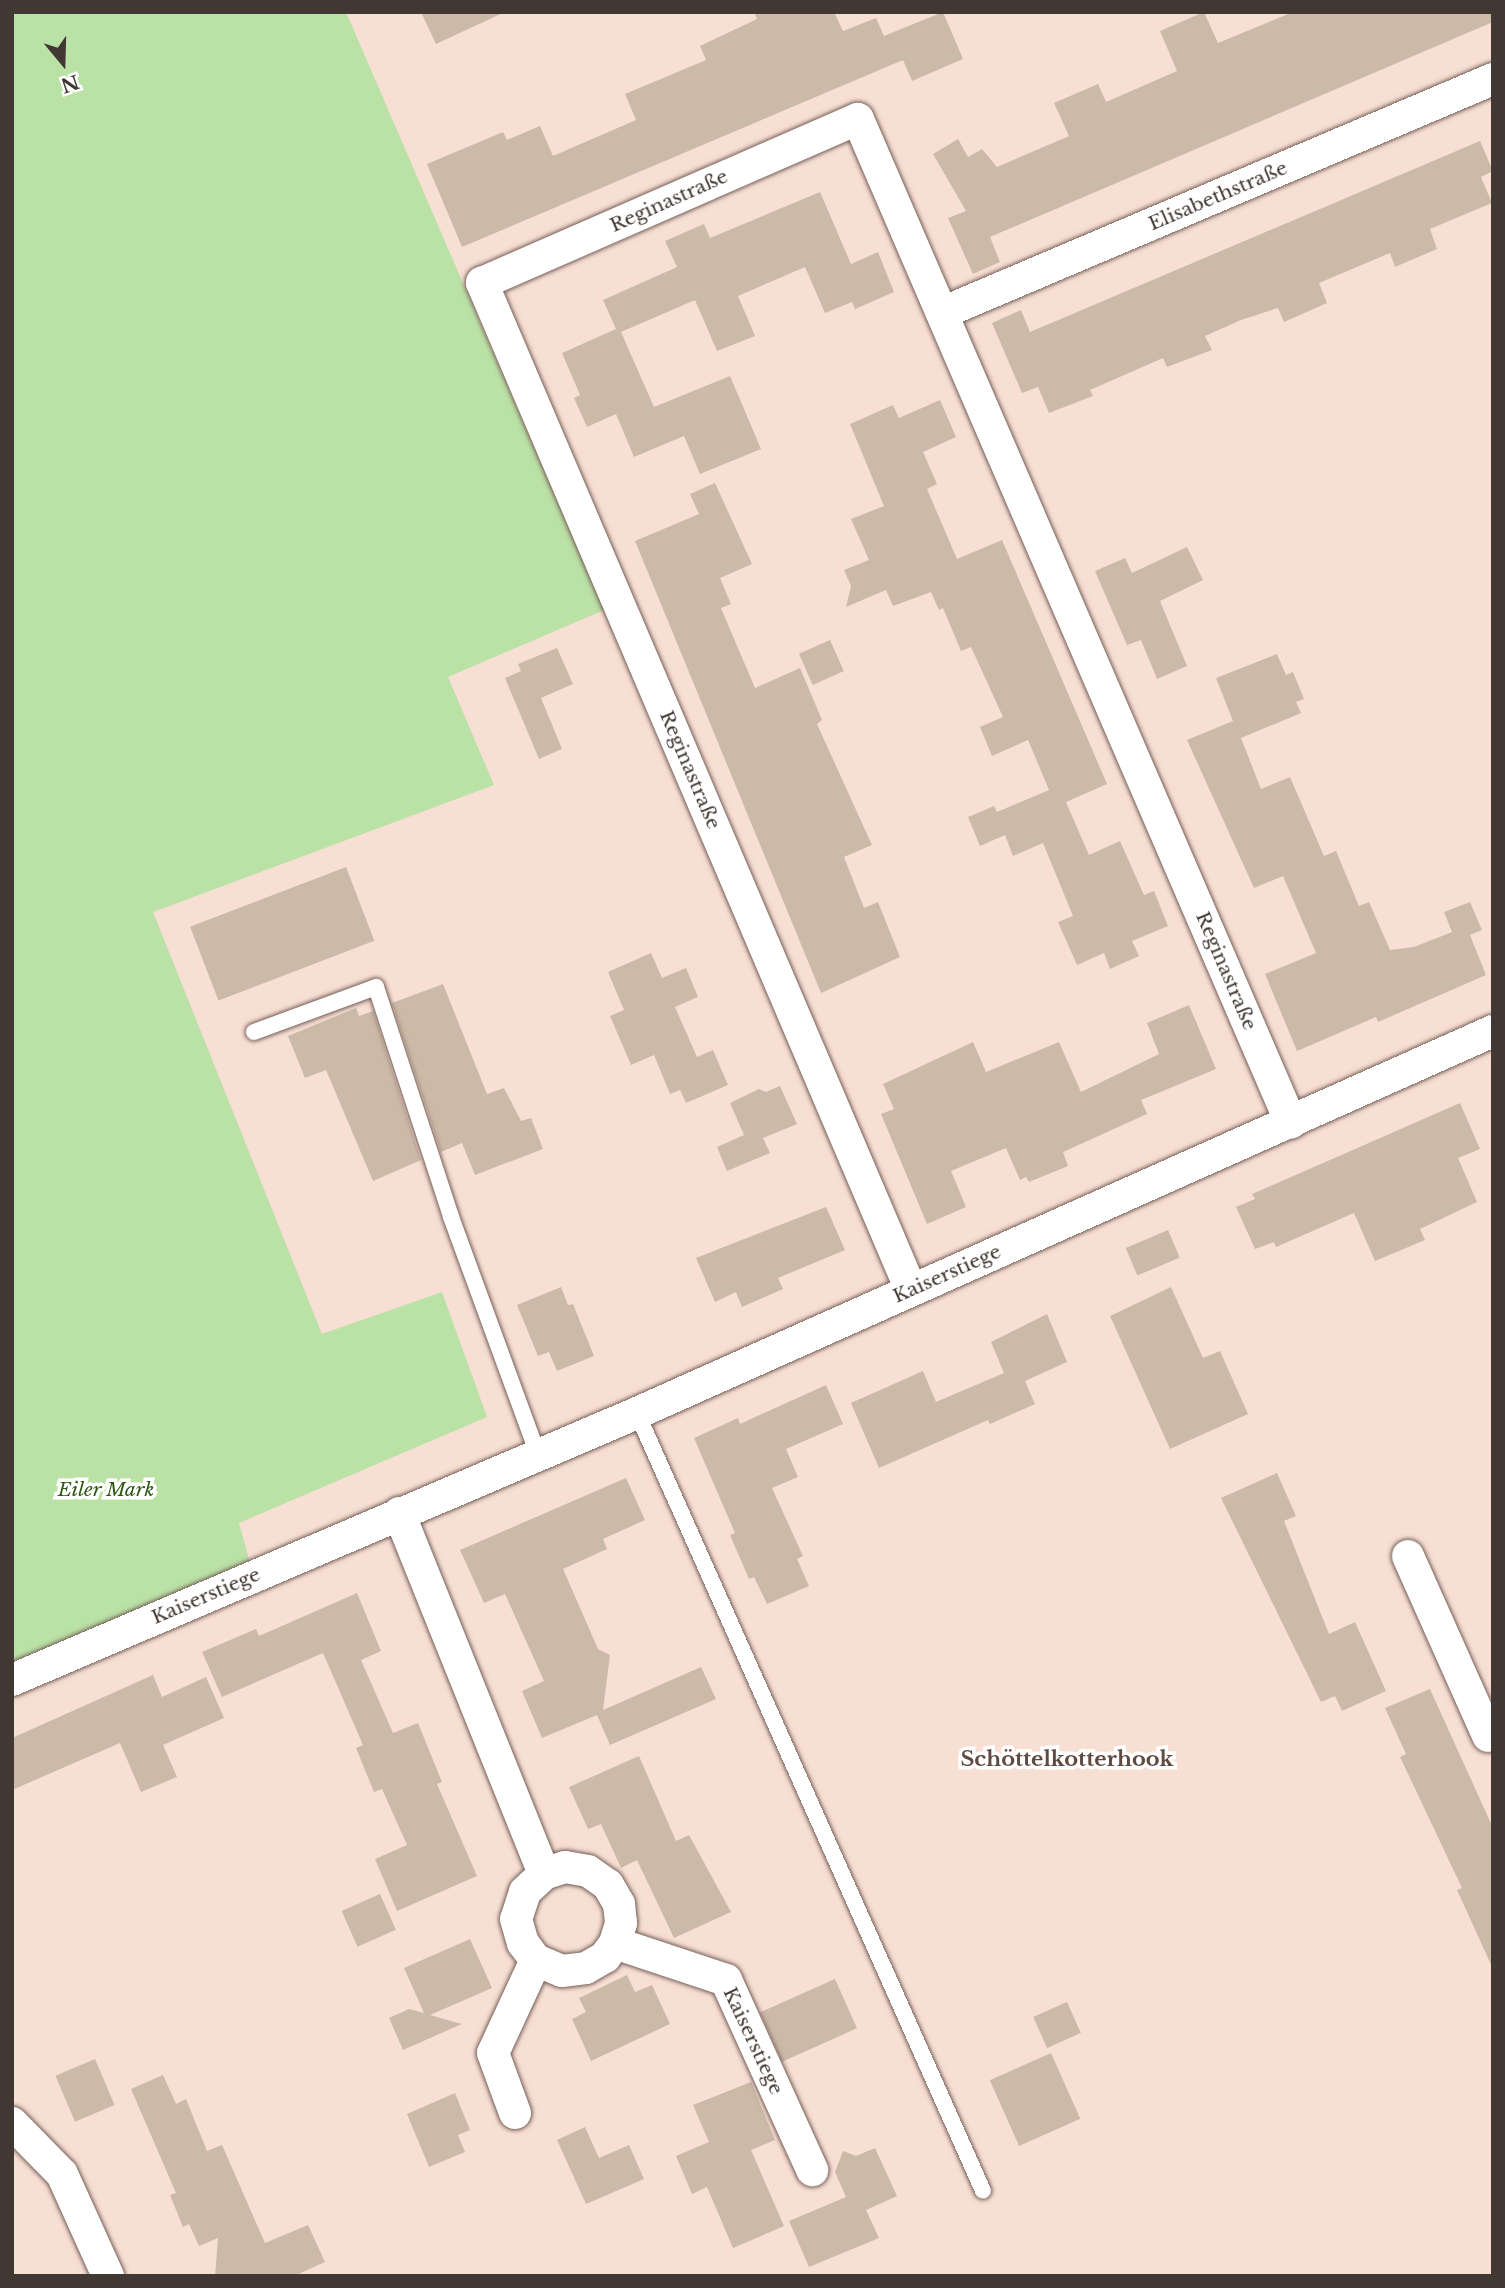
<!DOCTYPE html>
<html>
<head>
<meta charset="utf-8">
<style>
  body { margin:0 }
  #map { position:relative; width:1505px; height:2288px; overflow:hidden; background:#f8dfd4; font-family:"Libre Baskerville",serif }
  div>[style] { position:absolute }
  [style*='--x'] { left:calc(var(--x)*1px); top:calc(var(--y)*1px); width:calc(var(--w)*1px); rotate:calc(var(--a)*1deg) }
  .green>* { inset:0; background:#bae1a6 }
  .building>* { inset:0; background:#ccbaa8; transform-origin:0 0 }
  .roads { filter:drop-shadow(0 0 2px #755f57) drop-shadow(0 0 2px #755f57) }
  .service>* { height:16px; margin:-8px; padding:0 8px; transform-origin:8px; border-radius:8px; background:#fff }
  .minor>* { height:32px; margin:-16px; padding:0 16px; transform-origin:16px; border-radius:16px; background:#fff }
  span { translate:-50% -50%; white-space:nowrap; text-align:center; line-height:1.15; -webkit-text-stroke:7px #fff; paint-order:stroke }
  .street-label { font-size:19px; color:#413733 }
  .park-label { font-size:19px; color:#2f5711; font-style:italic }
  .neighbourhood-label { font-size:21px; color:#604b43; font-weight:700 }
  .frame { position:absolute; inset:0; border:14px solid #413733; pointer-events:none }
  .north { position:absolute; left:28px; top:28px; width:70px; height:70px; -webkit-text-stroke:5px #fff; paint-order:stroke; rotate:161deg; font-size:19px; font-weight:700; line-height:28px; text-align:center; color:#413733 }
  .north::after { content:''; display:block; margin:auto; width:24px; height:32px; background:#413733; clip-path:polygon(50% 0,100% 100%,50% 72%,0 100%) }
</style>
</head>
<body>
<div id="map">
  <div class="green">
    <i style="clip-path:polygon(12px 12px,346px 12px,604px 610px,448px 677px,494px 785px,153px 912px,322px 1334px,442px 1292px,487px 1417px,239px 1523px,250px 1563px,12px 1662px)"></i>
  </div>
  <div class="building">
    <i style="clip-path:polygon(421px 12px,505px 12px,436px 44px)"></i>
    <i style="clip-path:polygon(754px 12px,834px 12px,843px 31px,876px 18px,884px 36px,943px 12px,963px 59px,912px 81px,903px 60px,462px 247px,427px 164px,503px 132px,507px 140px,540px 126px,553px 156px,636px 120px,625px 94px,706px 60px,700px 46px,757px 19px)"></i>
    <i style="clip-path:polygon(1204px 12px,1218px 43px,1293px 12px,1493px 12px,1493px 22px,990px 237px,1000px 262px,973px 274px,948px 218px,966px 211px,933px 154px,958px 139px,968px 157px,982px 149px,997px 167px,1069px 136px,1054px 103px,1098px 84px,1106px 102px,1177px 71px,1160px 31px)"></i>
    <i style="clip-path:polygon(1480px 141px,1493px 171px,1481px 177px,1492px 203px,1430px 229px,1437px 249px,1395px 267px,1390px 253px,1319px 283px,1327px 303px,1284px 322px,1278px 308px,1241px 320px,1205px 336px,1212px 350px,1167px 367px,1163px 358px,1090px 390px,1093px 396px,1049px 413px,1038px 387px,1022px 393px,992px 323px,1021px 310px,1030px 332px)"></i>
    <i style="clip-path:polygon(820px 192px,851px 264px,878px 252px,894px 292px,855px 309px,852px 302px,825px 313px,805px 267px,738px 296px,755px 336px,717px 351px,695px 300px,621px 332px,654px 407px,730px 376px,761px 449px,700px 474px,684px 436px,634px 457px,616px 414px,587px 427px,574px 398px,580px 395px,562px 353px,616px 329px,603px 300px,677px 267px,665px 241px,704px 224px,710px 238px)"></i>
    <i style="clip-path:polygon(940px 400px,956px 437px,923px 452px,937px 484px,927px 489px,957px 559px,1002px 540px,1107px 784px,1066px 802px,1089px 855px,1120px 841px,1144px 895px,1154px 891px,1168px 926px,1132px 941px,1139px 956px,1110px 969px,1104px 953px,1077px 965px,1058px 922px,1073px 916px,1043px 843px,1013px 856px,1005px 835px,980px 846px,968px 817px,994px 806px,997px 812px,1049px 790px,1028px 740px,992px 756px,980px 727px,1003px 717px,971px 647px,961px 651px,943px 608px,939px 610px,931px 592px,893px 606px,886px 590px,846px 607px,851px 586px,844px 570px,869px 560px,851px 519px,884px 506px,850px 424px,893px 405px,899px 418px)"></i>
    <i style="clip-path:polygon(715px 483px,752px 564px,720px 578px,731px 604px,721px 608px,755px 688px,800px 668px,822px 720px,817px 724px,872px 845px,844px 857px,864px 908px,878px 902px,900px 957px,821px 993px,635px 541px,699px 514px,690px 494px)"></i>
    <i style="clip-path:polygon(1187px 547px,1203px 580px,1160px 601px,1187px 666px,1157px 679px,1141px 640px,1127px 645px,1095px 571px,1125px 558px,1132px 573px)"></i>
    <i style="left:830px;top:640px;width:34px;height:34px;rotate:66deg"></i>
    <i style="clip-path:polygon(557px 648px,573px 684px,541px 698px,562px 749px,539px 759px,505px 678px,521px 671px,518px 664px)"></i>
    <i style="clip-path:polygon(1277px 654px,1286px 675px,1293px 672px,1304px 699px,1296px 702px,1301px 713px,1241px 738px,1261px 789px,1290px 777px,1324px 856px,1336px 851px,1359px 906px,1369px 902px,1390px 950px,1414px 947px,1452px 932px,1444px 912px,1470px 902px,1482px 930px,1470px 935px,1486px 975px,1378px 1022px,1376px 1017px,1297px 1051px,1265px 974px,1316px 953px,1283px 876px,1254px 888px,1187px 740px,1233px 721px,1216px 678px)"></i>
    <i style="left:346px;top:867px;width:79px;height:167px;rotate:69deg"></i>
    <i style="clip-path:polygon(651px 953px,662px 978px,686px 968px,698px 997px,675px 1007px,697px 1057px,713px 1050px,728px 1085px,686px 1103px,680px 1090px,670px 1094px,654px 1055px,631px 1065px,610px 1016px,624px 1010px,608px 972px)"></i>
    <i style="clip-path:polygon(443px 984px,487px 1094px,504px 1088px,521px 1121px,531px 1118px,543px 1149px,475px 1175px,462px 1143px,441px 1152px,392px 1003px)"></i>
    <i style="clip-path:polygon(1189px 1005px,1216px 1069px,1141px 1100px,1147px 1114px,1063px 1152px,1068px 1166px,1029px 1182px,1026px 1177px,1020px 1180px,1006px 1148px,951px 1171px,966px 1207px,927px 1224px,881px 1114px,894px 1109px,883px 1084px,973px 1042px,986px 1072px,1059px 1042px,1081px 1092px,1159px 1054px,1147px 1023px)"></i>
    <i style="clip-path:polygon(356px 1008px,359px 1016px,373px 1011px,421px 1160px,373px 1181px,326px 1070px,305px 1078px,288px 1036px)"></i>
    <i style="clip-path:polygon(780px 1086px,797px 1124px,763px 1138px,770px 1153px,727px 1171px,717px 1147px,744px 1135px,730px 1103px,759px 1089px,766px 1092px)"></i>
    <i style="clip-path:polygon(1460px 1103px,1480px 1149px,1458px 1158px,1477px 1202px,1420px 1229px,1425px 1240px,1375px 1261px,1354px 1213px,1276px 1247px,1274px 1242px,1255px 1249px,1236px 1207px,1255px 1199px,1252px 1194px)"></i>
    <i style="clip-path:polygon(826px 1207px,845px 1250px,778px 1278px,783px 1289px,742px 1307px,736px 1292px,715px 1302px,696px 1258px)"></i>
    <i style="left:1168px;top:1230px;width:30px;height:46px;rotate:67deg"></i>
    <i style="clip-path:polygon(561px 1287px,568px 1305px,573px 1304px,594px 1356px,557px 1371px,549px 1352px,538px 1356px,517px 1305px)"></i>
    <i style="clip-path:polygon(1171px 1287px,1203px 1358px,1220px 1351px,1248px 1414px,1170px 1449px,1110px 1316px)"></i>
    <i style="clip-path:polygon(1047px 1314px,1067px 1362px,1025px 1381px,1035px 1404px,990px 1424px,988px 1420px,879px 1468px,851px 1403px,923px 1371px,936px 1402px,1004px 1373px,991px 1342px)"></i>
    <i style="clip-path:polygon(826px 1385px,843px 1424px,786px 1449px,798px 1477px,772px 1488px,803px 1556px,797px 1559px,809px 1586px,767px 1604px,754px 1577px,749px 1579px,730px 1535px,735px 1533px,694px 1438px,738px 1418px,740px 1424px)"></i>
    <i style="clip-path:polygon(1277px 1473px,1296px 1516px,1284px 1521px,1329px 1634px,1355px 1622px,1386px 1691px,1342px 1711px,1335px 1696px,1321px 1702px,1221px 1498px)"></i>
    <i style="clip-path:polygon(626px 1478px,645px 1520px,603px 1539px,607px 1549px,563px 1569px,598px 1649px,610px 1655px,603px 1710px,701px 1667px,716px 1699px,610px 1745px,597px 1715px,542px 1738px,522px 1691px,544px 1681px,505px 1594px,484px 1603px,460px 1550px)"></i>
    <i style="clip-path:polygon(357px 1593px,381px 1651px,361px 1660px,393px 1733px,418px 1723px,442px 1782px,437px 1784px,477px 1876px,397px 1911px,375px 1859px,407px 1845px,382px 1789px,374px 1792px,356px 1748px,363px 1745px,323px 1653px,222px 1697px,202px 1652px,256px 1629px,259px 1636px)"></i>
    <i style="clip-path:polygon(153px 1675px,162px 1697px,206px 1677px,224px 1718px,163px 1745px,177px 1777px,141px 1792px,120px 1743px,12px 1790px,12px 1738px)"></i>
    <i style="clip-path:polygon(1430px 1689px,1493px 1828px,1493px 1969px,1457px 1890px,1462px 1888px,1400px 1757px,1406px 1754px,1385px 1708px)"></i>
    <i style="clip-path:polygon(639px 1756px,676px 1841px,689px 1835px,731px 1912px,674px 1938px,637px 1860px,621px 1868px,601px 1824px,588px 1829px,569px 1787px)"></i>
    <i style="left:380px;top:1894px;width:39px;height:42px;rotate:66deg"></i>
    <i style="clip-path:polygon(470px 1939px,492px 1988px,430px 2015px,462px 2024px,403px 2050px,389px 2018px,409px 2009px,424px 2013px,404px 1968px)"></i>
    <i style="clip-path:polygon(627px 1975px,635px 1992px,652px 1985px,670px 2024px,591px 2061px,572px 2019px,586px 2012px,579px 1998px)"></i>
    <i style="left:835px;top:1979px;width:54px;height:82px;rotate:66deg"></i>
    <i style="left:1067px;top:2002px;width:34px;height:37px;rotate:66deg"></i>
    <i style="left:1051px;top:2053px;width:72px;height:67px;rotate:66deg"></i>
    <i style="left:95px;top:2059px;width:50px;height:43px;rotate:67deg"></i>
    <i style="clip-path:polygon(163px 2075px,176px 2104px,186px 2099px,207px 2151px,222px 2145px,265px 2243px,308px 2225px,325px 2262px,294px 2276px,215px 2276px,218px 2238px,199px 2246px,189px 2224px,183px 2227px,170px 2195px,176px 2193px,131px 2089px)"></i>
    <i style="clip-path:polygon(751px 2082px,775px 2140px,751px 2150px,784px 2226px,733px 2248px,707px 2187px,692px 2194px,676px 2156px,709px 2142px,693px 2105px)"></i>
    <i style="clip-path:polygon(455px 2093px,470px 2130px,458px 2135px,465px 2152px,429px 2167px,407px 2114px)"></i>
    <i style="clip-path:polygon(585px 2127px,599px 2158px,629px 2145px,644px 2179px,586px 2204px,557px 2140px)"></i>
    <i style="clip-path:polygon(875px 2148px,897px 2196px,866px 2210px,879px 2238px,809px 2267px,789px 2221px,846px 2197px,835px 2172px,843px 2151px,856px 2156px)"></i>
  </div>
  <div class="roads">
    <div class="service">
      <i style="--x:254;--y:1032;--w:130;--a:-20.2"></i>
      <i style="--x:376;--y:987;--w:242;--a:71.9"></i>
      <i style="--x:451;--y:1217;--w:253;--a:69.9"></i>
      <i style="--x:637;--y:1413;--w:851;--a:66.02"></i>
    </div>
    <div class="minor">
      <i style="--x:942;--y:313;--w:599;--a:-23.01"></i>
      <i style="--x:911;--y:1290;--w:1095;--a:-113.07"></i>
      <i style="--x:482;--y:283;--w:410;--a:-23.6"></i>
      <i style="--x:858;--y:119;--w:1093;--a:66.67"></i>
      <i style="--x:399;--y:1513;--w:389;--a:68.1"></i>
      <i style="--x:544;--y:1874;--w:26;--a:137"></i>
      <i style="--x:525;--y:1892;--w:28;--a:108"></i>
      <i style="--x:516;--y:1919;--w:25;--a:74"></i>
      <i style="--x:523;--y:1943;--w:21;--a:53"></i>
      <i style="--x:536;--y:1960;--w:28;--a:23"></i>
      <i style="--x:562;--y:1971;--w:24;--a:-7"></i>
      <i style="--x:586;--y:1968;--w:22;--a:-30"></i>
      <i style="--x:605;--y:1957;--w:17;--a:-54"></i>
      <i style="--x:615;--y:1943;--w:21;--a:-73"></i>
      <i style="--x:621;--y:1923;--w:19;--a:-96"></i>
      <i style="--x:619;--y:1904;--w:22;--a:-120"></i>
      <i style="--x:608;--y:1885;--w:24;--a:-145"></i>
      <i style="--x:588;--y:1871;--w:23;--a:-170"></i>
      <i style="--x:565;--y:1867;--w:22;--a:162"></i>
      <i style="--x:1408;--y:1556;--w:197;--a:66"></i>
      <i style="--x:12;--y:1680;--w:680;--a:-23.13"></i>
      <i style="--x:637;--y:1413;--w:937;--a:-24.05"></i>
      <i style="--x:615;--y:1943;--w:117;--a:18.4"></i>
      <i style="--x:726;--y:1980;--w:209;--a:65.6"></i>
      <i style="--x:515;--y:2113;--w:64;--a:-110.1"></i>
      <i style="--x:493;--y:2053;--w:102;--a:-65.2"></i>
      <i style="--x:12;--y:2123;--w:71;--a:45.6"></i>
      <i style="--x:62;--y:2174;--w:112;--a:65.7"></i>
    </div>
  </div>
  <div class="street-label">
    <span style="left:1218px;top:196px;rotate:-23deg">Elisabethstraße</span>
    <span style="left:669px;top:201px;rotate:-24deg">Reginastraße</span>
    <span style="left:690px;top:770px;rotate:67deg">Reginastraße</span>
    <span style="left:1226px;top:971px;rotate:67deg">Reginastraße</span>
    <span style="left:947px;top:1274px;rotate:-24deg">Kaiserstiege</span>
    <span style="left:206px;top:1596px;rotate:-23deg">Kaiserstiege</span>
    <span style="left:753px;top:2041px;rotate:65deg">Kaiserstiege</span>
  </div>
  <div class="park-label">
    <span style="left:106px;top:1490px">Eiler Mark</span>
  </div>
  <div class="neighbourhood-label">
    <span style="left:1067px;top:1759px">Schöttelkotterhook</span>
  </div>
  <div class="frame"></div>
  <div class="north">N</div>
</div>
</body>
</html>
